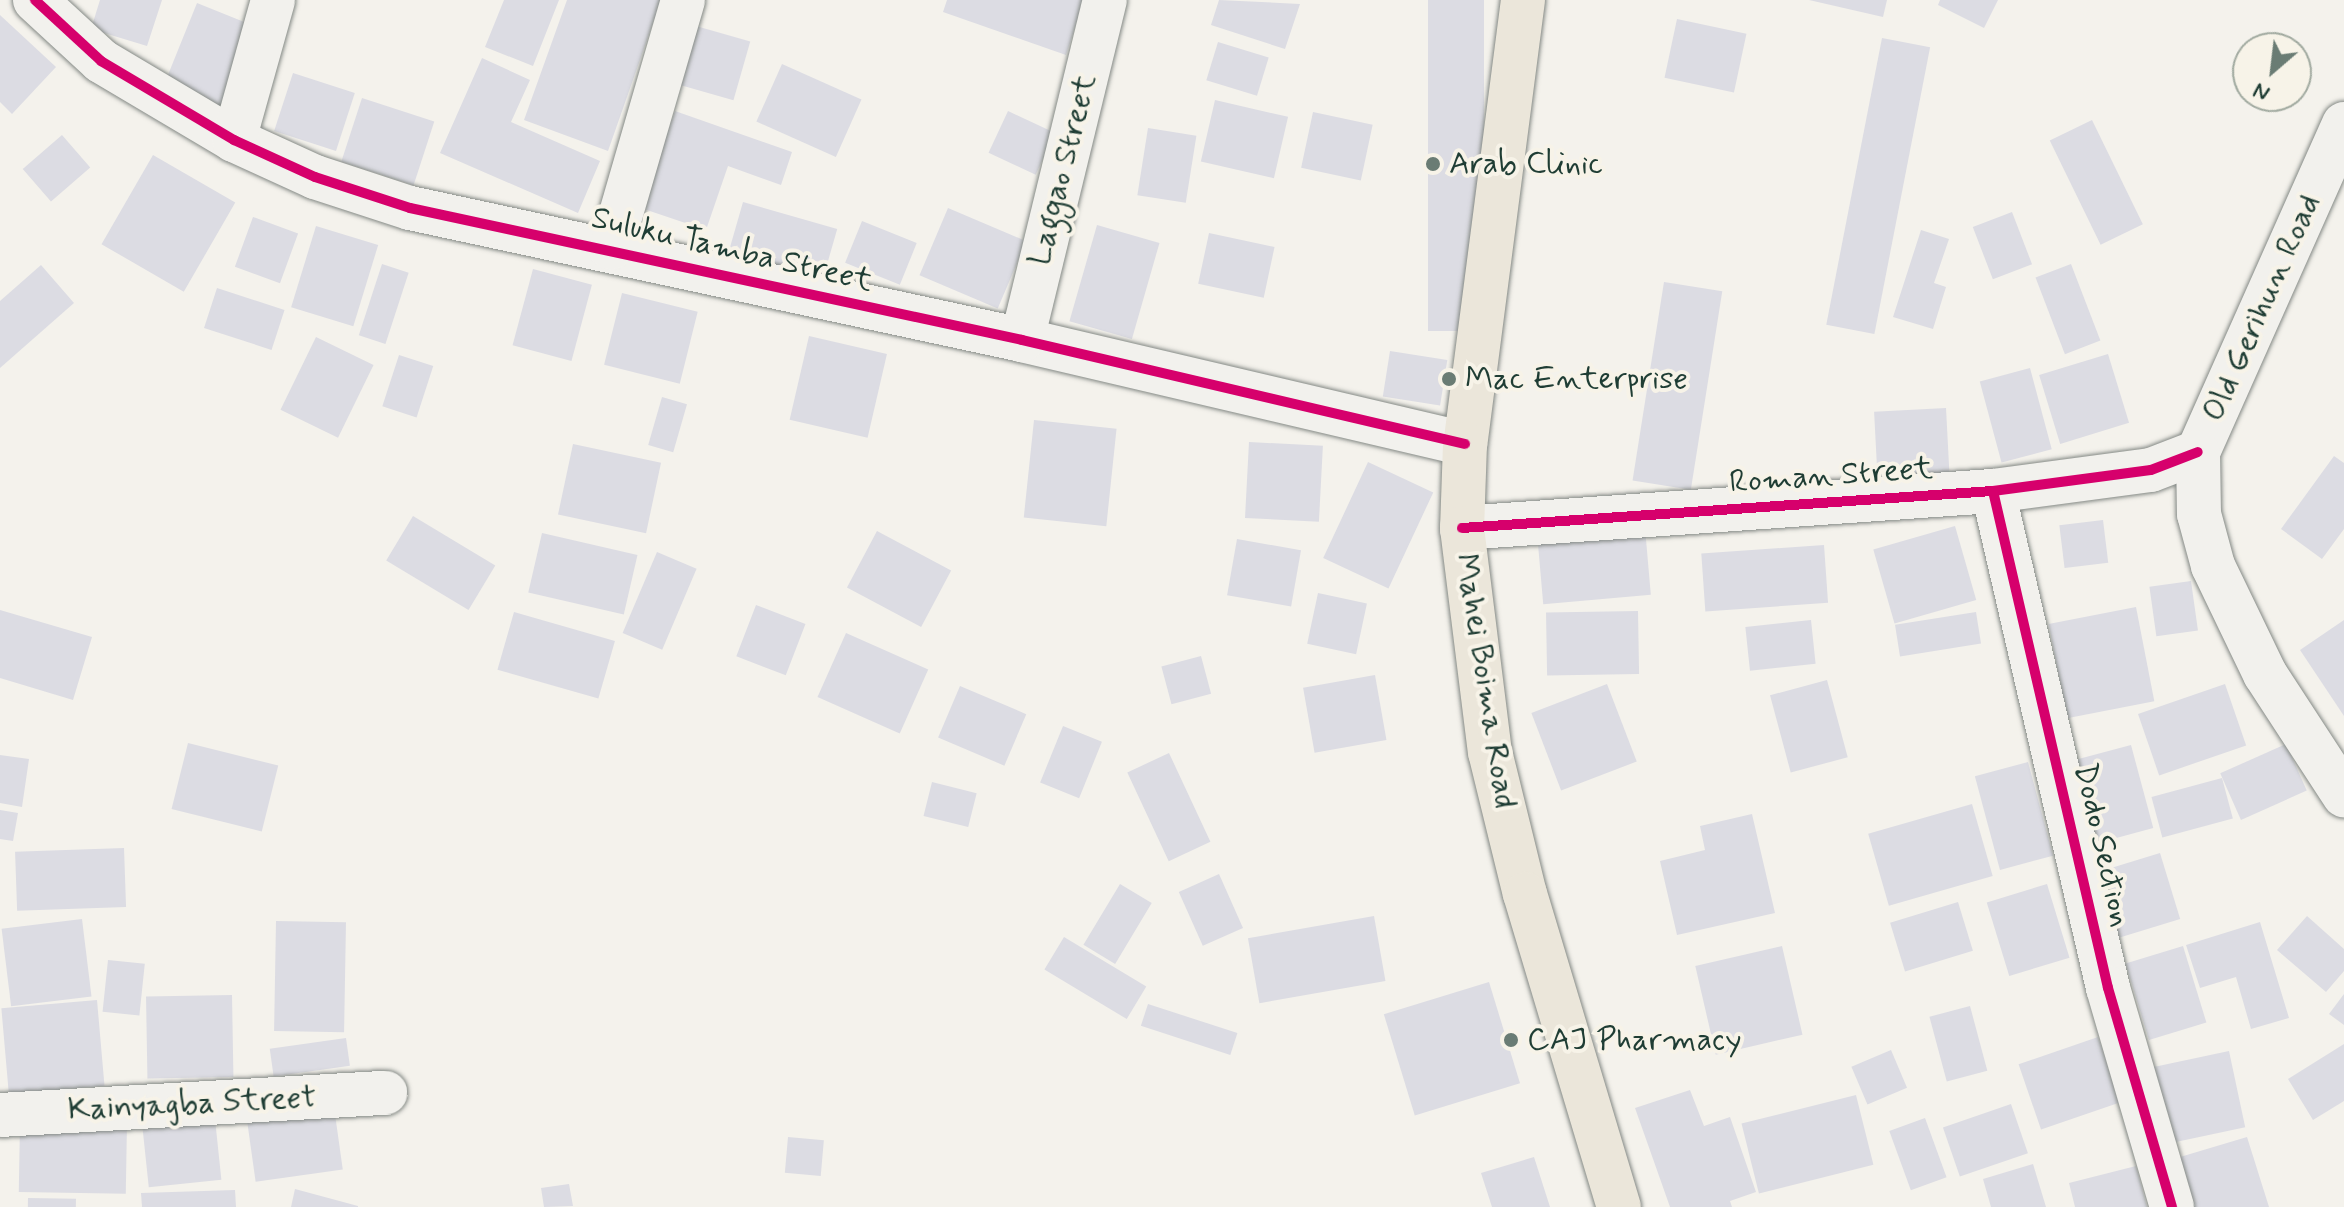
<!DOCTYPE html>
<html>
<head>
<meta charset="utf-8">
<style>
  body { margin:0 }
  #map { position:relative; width:2344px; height:1207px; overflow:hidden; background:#f4f2ec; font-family:Mynerve,sans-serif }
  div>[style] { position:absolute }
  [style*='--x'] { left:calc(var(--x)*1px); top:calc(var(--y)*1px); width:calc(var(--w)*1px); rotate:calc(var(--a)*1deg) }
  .building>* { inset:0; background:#dcdce3; transform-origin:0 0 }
  .roads { filter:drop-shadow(0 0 2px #848985) drop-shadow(0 0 2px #848985) }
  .minor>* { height:44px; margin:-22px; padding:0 22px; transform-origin:22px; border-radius:22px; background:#f2f1ed }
  .major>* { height:44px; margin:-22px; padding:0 22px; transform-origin:22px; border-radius:22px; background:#ebe6da }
  .cycleway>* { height:10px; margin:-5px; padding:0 5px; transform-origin:5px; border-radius:5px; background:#d6006c }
  .dots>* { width:22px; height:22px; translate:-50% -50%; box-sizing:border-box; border:4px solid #f7f3e8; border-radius:50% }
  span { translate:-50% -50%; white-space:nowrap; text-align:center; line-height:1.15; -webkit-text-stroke:8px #f7f3e8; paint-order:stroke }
  .poi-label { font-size:32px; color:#1f3d34 }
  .left { translate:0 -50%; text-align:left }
  .street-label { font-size:32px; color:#1f3d34 }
  .north { position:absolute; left:2232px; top:32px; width:80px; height:80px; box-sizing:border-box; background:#f7f3e8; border:2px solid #a1aaa0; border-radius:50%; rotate:208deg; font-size:22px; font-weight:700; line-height:32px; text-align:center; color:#1f3d34 }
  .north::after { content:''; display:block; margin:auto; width:28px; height:36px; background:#6a7c74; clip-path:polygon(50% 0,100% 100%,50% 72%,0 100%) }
</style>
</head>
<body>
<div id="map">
  <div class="building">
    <i style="clip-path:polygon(100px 0,162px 0,147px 46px,91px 29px)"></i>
    <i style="clip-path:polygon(504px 0,559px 0,533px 66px,485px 47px)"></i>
    <i style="clip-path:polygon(567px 0,661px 0,608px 151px,524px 120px)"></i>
    <i style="clip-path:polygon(947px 0,1084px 0,1066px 55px,943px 12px)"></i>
    <i style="clip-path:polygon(1219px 0,1300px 4px,1285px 49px,1211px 25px)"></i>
    <i style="left:1428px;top:0;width:56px;height:331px"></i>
    <i style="clip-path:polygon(1809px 0,1887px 0,1883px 17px)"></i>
    <i style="clip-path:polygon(1940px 0,1998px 0,1984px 28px,1938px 5px)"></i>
    <i style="left:197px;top:3px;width:66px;height:87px;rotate:22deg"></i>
    <i style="clip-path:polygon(0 15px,56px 67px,12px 114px,0 102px)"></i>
    <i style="left:1677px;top:19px;width:71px;height:60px;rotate:12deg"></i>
    <i style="left:682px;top:22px;width:71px;height:61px;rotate:16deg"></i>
    <i style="left:1882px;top:38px;width:49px;height:292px;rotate:11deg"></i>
    <i style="left:1218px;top:42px;width:53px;height:40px;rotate:17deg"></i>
    <i style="clip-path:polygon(482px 58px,530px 80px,511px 122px,600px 161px,578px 213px,440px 153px)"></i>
    <i style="left:782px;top:64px;width:87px;height:63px;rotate:24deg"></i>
    <i style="left:293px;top:73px;width:65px;height:61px;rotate:18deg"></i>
    <i style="left:362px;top:98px;width:76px;height:67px;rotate:18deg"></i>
    <i style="left:1215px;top:100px;width:75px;height:63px;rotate:13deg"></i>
    <i style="clip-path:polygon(675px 111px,792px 152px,781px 185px,728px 166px,706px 230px,641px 208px)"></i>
    <i style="left:1008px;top:111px;width:52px;height:46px;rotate:25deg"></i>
    <i style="left:1313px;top:112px;width:61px;height:57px;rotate:12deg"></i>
    <i style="left:2092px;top:120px;width:116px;height:47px;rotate:64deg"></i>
    <i style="left:1148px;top:128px;width:49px;height:68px;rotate:9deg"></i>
    <i style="left:62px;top:135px;width:43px;height:52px;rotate:49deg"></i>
    <i style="left:153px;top:155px;width:95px;height:103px;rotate:30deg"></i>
    <i style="left:743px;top:202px;width:98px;height:57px;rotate:16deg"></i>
    <i style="left:948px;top:208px;width:85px;height:73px;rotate:23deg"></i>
    <i style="left:2012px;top:212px;width:56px;height:42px;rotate:69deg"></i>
    <i style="left:253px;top:217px;width:48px;height:53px;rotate:20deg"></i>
    <i style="left:862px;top:221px;width:59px;height:45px;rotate:22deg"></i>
    <i style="left:1097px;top:225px;width:65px;height:100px;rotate:16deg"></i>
    <i style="left:316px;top:226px;width:65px;height:85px;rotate:17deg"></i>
    <i style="clip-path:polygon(1921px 230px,1949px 239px,1934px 283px,1946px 287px,1933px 329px,1893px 317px)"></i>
    <i style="left:1209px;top:233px;width:67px;height:52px;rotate:12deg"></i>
    <i style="left:382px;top:264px;width:28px;height:75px;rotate:18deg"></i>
    <i style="left:2071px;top:264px;width:82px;height:38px;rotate:69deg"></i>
    <i style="clip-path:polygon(41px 265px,74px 303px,0 368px,0 301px)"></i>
    <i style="left:533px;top:269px;width:61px;height:79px;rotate:15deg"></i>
    <i style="left:1664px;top:282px;width:59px;height:201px;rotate:9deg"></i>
    <i style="left:217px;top:288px;width:71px;height:42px;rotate:18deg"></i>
    <i style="left:622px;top:293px;width:78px;height:74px;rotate:14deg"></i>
    <i style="left:809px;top:336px;width:80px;height:86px;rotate:13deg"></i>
    <i style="left:316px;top:337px;width:64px;height:81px;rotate:26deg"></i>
    <i style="left:1390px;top:351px;width:58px;height:46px;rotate:9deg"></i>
    <i style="left:2108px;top:354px;width:72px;height:72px;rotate:73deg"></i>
    <i style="left:399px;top:355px;width:36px;height:54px;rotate:18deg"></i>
    <i style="left:2030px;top:368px;width:84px;height:52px;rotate:75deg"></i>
    <i style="left:662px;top:397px;width:26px;height:50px;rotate:16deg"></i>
    <i style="left:1946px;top:408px;width:68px;height:72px;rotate:87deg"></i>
    <i style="left:1034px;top:420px;width:83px;height:98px;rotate:6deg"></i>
    <i style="left:1249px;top:442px;width:74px;height:76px;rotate:3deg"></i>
    <i style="left:573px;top:444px;width:90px;height:72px;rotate:12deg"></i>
    <i style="clip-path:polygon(2334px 456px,2344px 463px,2344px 529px,2322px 559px,2281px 529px)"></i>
    <i style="left:1368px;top:462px;width:72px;height:106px;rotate:25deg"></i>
    <i style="left:413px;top:516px;width:96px;height:52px;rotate:31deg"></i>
    <i style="left:2103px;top:520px;width:43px;height:44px;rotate:83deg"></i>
    <i style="left:1955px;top:526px;width:77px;height:85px;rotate:74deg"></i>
    <i style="left:1645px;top:528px;width:67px;height:108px;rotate:85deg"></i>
    <i style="left:877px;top:531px;width:84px;height:64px;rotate:28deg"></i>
    <i style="left:542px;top:533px;width:98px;height:61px;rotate:13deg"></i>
    <i style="left:1237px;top:539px;width:65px;height:57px;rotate:10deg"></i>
    <i style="left:1824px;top:545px;width:58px;height:123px;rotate:86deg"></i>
    <i style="left:657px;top:552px;width:43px;height:88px;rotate:23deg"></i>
    <i style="left:2191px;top:581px;width:50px;height:42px;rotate:82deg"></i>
    <i style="left:1318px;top:593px;width:50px;height:52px;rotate:12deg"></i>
    <i style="left:756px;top:605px;width:53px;height:55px;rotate:21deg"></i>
    <i style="left:2136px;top:607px;width:96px;height:89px;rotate:79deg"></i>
    <i style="clip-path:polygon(0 610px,92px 637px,73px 700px,0 678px)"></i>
    <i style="left:1638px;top:611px;width:63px;height:92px;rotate:89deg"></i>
    <i style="left:514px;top:612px;width:105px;height:60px;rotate:16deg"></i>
    <i style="left:1976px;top:612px;width:32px;height:82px;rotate:81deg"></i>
    <i style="left:1811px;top:620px;width:44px;height:66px;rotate:84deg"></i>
    <i style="clip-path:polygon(2344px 620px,2344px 716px,2300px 650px)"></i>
    <i style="left:846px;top:633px;width:90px;height:70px;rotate:24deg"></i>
    <i style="left:1201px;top:656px;width:39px;height:41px;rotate:75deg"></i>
    <i style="left:1375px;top:675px;width:66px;height:73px;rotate:80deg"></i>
    <i style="left:1827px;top:680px;width:80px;height:59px;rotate:75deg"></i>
    <i style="left:1607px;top:684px;width:83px;height:81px;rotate:69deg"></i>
    <i style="left:2225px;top:684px;width:65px;height:92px;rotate:71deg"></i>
    <i style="left:960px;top:686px;width:72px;height:56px;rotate:23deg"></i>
    <i style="left:1063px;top:726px;width:42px;height:61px;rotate:22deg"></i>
    <i style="left:188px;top:743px;width:93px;height:68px;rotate:14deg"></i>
    <i style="left:2286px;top:744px;width:51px;height:72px;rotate:66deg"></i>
    <i style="left:2131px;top:745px;width:86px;height:66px;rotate:75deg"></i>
    <i style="left:1169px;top:753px;width:98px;height:46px;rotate:65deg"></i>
    <i style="clip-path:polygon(0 755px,29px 759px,22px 807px,0 803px)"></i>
    <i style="left:2028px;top:762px;width:97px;height:55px;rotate:75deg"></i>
    <i style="left:2222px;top:778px;width:42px;height:73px;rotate:75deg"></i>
    <i style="left:932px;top:782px;width:46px;height:35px;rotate:14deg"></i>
    <i style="left:1972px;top:804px;width:75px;height:108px;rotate:74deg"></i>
    <i style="clip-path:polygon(0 810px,18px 813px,13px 841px,0 839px)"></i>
    <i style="clip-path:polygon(1752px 814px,1775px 913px,1677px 935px,1660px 861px,1705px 850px,1700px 826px)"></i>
    <i style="left:124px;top:848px;width:59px;height:109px;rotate:88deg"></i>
    <i style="left:2160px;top:853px;width:69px;height:70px;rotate:73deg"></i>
    <i style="left:1219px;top:874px;width:59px;height:44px;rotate:66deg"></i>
    <i style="left:1120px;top:884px;width:37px;height:71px;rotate:31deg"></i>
    <i style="left:2047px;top:884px;width:77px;height:63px;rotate:73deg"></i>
    <i style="left:1958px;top:902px;width:51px;height:71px;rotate:73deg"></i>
    <i style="left:1374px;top:916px;width:66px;height:128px;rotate:80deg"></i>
    <i style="clip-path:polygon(2307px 916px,2344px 949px,2344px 971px,2326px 992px,2277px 950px)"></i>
    <i style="left:82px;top:919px;width:78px;height:81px;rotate:83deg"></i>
    <i style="left:276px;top:921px;width:70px;height:110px;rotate:1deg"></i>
    <i style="clip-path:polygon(2260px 922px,2289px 1018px,2251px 1029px,2236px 977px,2200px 988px,2186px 945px)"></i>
    <i style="left:1064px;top:937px;width:96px;height:38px;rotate:31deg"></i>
    <i style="left:1782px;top:946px;width:91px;height:89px;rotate:77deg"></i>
    <i style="left:2183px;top:946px;width:80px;height:60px;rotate:73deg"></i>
    <i style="left:108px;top:960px;width:37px;height:52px;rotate:6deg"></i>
    <i style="left:1489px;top:982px;width:106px;height:110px;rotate:73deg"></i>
    <i style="clip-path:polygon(2344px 994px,2344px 1025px,2329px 1014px)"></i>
    <i style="left:232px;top:995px;width:82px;height:86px;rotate:89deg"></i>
    <i style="left:97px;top:1000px;width:86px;height:96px;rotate:85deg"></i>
    <i style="left:1148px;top:1004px;width:94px;height:23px;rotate:18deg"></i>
    <i style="left:1970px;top:1006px;width:67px;height:42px;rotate:75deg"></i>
    <i style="left:2098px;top:1037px;width:69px;height:84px;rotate:71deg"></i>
    <i style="left:346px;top:1038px;width:28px;height:77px;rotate:82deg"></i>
    <i style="clip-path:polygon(2344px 1044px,2344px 1101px,2313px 1120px,2288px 1079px)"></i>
    <i style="left:1891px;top:1050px;width:41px;height:43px;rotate:67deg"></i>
    <i style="left:2229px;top:1051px;width:78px;height:83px;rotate:78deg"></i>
    <i style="clip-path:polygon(1690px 1090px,1704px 1126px,1730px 1117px,1756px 1192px,1730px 1201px,1732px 1207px,1670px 1207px,1635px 1108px)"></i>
    <i style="left:1856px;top:1095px;width:72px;height:118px;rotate:76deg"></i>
    <i style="left:2011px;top:1104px;width:52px;height:72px;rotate:71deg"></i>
    <i style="left:334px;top:1107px;width:63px;height:88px;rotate:82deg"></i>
    <i style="left:1925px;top:1118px;width:63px;height:38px;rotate:70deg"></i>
    <i style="left:215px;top:1119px;width:61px;height:73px;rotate:84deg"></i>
    <i style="left:20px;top:1122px;width:107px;height:70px;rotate:1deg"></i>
    <i style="left:788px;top:1137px;width:36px;height:36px;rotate:5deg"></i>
    <i style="clip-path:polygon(2247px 1137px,2269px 1207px,2185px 1207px,2170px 1160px)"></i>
    <i style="clip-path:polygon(1534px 1157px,1550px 1207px,1492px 1207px,1481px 1173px)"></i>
    <i style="clip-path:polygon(2033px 1164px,2046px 1207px,1991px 1207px,1983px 1179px)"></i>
    <i style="clip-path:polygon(2136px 1166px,2147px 1207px,2075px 1207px,2069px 1183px)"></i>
    <i style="clip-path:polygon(569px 1184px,573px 1206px,544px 1207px,541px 1188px)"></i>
    <i style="clip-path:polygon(295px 1189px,358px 1206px,358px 1207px,291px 1207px)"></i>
    <i style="clip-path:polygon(235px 1190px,236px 1207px,142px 1207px,141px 1193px)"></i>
    <i style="left:28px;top:1198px;width:48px;height:9px;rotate:1deg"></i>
  </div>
  <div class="roads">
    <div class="minor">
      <i style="--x:35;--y:0;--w:90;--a:42.7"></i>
      <i style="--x:101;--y:61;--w:155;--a:30.7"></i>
      <i style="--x:234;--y:140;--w:89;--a:24.6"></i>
      <i style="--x:315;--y:177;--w:100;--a:18.1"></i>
      <i style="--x:410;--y:208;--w:626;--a:12.17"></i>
      <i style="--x:1022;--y:340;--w:455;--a:13.2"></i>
      <i style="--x:2344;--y:124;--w:359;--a:114"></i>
      <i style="--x:2198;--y:452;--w:62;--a:89.1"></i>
      <i style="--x:2199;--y:514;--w:54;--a:74.9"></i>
      <i style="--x:2213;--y:566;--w:120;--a:64.3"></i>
      <i style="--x:2265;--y:674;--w:145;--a:56.9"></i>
      <i style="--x:234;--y:140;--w:145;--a:-74.4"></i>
      <i style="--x:611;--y:248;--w:258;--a:-73.8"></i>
      <i style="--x:1022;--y:340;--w:350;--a:-76.3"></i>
      <i style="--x:1993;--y:491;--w:510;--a:76.97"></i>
      <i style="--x:2108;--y:988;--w:228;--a:73.7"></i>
      <i style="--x:1462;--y:528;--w:532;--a:-3.99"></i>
      <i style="--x:1993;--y:491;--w:159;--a:-7.6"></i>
      <i style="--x:2151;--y:470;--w:50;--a:-21"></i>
      <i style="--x:0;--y:1115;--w:386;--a:-3.3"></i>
    </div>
    <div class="major">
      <i style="--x:1523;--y:0;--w:448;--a:97.4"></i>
      <i style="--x:1465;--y:444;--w:84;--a:92"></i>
      <i style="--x:1462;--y:528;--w:226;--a:82.9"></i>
      <i style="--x:1490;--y:752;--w:146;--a:76.2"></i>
      <i style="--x:1525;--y:894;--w:327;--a:73.3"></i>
    </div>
  </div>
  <div class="cycleway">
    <i style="--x:35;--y:0;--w:90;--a:42.7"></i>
    <i style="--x:101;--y:61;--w:155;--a:30.7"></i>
    <i style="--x:234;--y:140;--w:89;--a:24.6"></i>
    <i style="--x:315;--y:177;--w:100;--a:18.1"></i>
    <i style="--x:410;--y:208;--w:626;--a:12.17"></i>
    <i style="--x:1022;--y:340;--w:455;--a:13.2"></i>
    <i style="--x:1993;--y:491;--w:510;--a:76.97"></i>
    <i style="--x:2108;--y:988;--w:228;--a:73.7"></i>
    <i style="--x:1462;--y:528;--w:532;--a:-3.99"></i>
    <i style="--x:1993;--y:491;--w:159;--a:-7.6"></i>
    <i style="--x:2151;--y:470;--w:50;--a:-21"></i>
  </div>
  <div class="dots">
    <i style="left:1433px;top:164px;background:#6a7c74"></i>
    <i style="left:1449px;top:379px;background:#6a7c74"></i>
    <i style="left:1511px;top:1040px;background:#6a7c74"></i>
  </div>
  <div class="poi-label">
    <span class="left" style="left:1449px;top:164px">Arab Clinic</span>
    <span class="left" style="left:1465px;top:379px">Mac Enterprise</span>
    <span class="left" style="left:1527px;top:1040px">CAJ Pharmacy</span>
  </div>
  <div class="street-label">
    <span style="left:1063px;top:170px;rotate:-76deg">Laggao Street</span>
    <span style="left:732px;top:250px;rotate:13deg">Suluku Tamba Street</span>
    <span style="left:2262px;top:308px;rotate:-66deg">Old Gerihun Road</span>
    <span style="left:1831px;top:476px;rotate:-4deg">Roman Street</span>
    <span style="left:1485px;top:681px;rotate:81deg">Mahei Boima Road</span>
    <span style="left:2102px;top:845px;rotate:77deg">Dodo Section</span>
    <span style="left:192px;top:1104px;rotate:-3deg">Kainyagba Street</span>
  </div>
  <div class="north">N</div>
</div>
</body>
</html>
